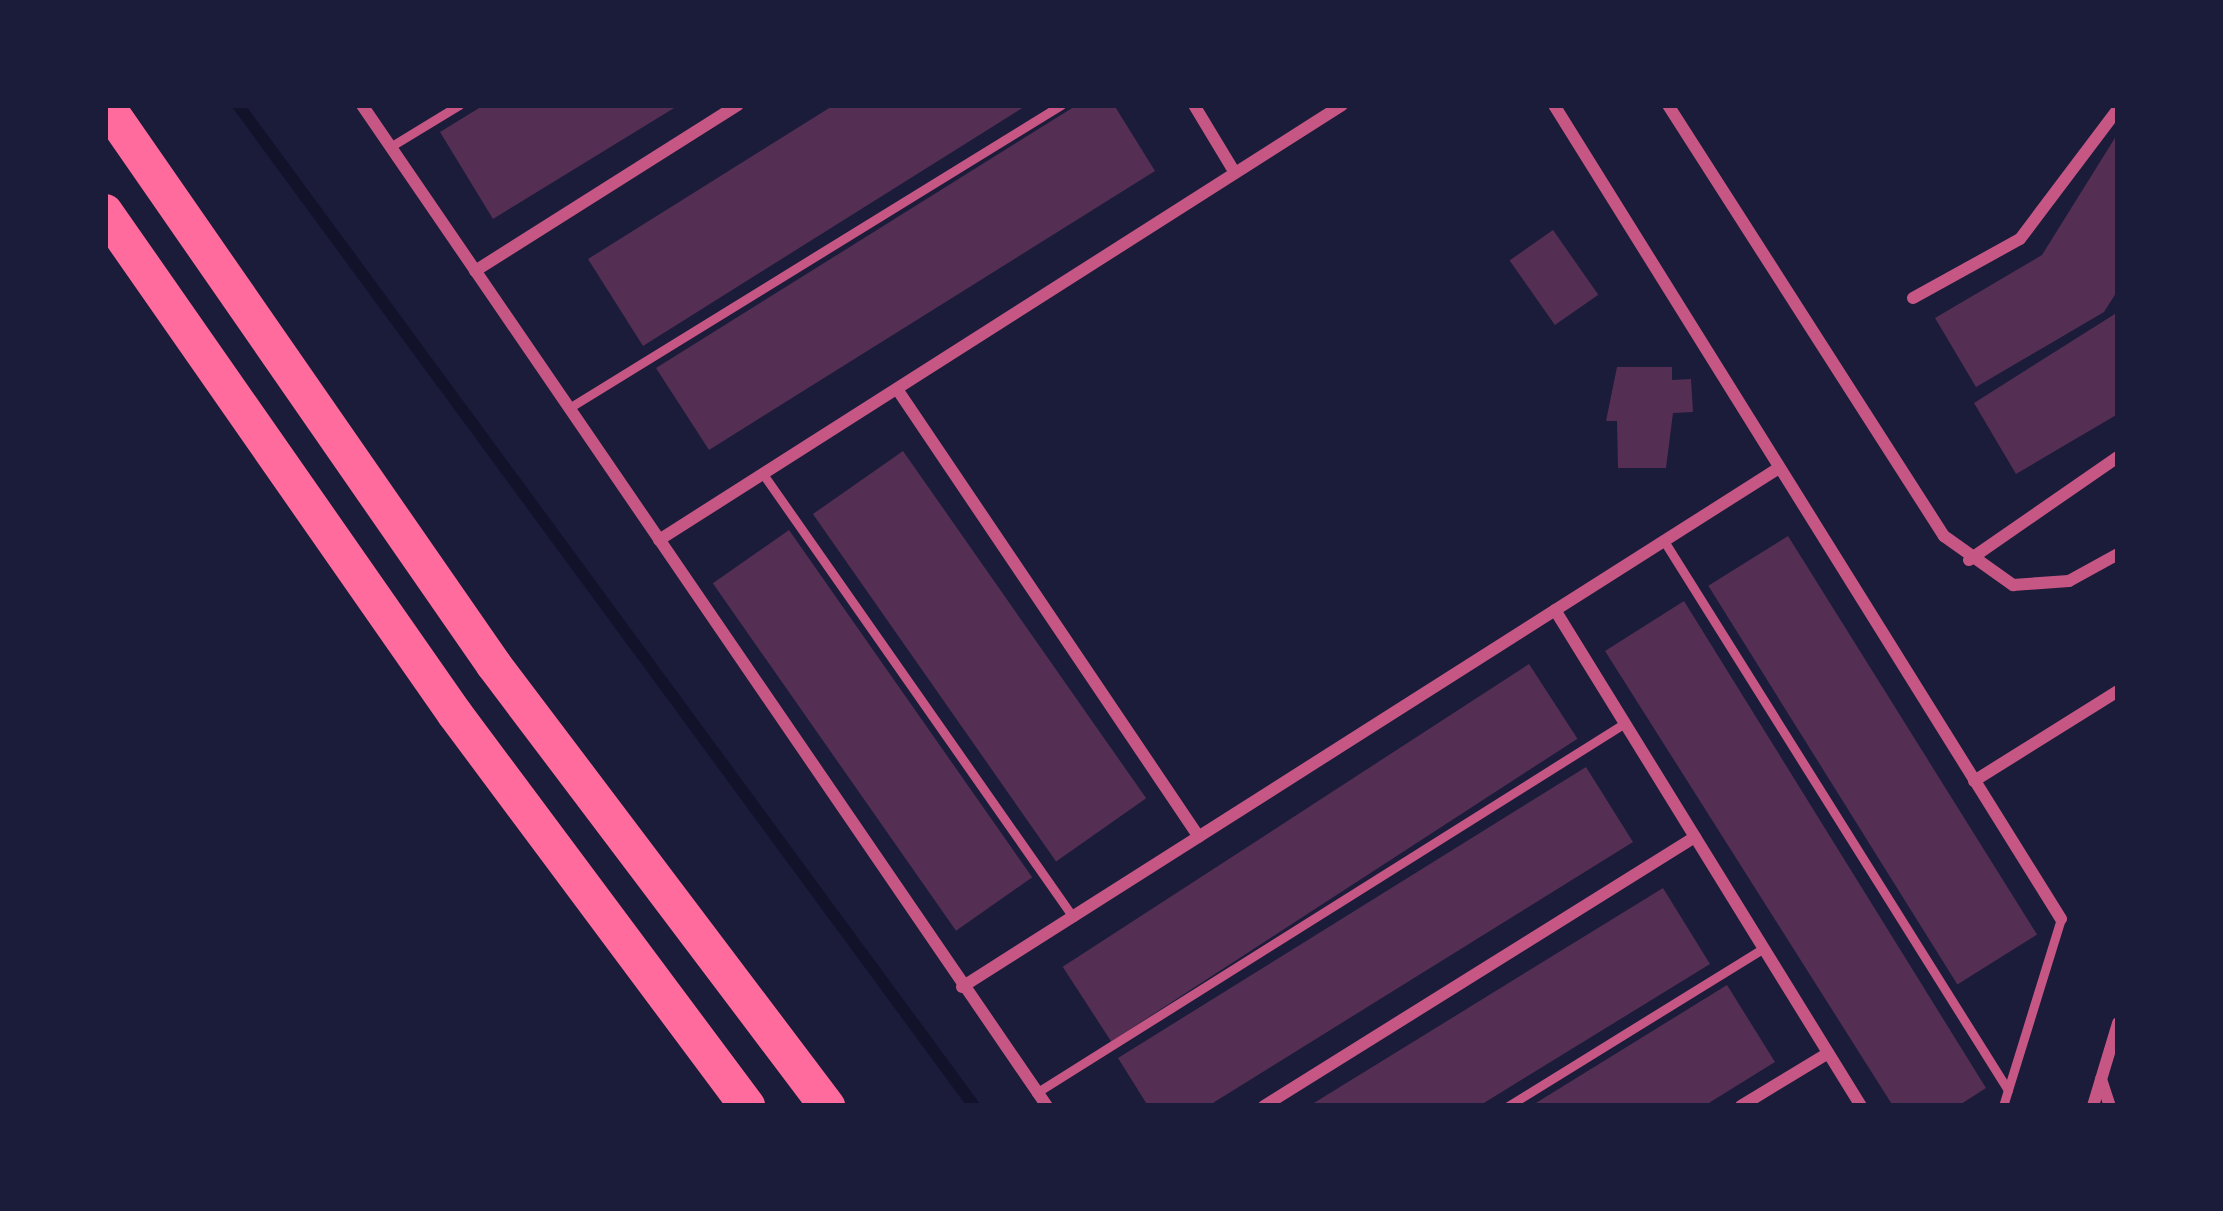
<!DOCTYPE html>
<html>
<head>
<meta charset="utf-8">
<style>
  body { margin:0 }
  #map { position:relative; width:2223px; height:1211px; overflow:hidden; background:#1b1b3a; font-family:Quicksand,sans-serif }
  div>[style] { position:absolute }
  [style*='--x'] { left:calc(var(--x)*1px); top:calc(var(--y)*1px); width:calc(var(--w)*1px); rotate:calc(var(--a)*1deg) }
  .stream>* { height:12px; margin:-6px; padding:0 6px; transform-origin:6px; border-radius:6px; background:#12122b }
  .building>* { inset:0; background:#542f53; transform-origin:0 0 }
  .service>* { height:9px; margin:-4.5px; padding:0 4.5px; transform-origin:4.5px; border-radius:4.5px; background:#c65784 }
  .minor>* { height:12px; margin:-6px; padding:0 6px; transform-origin:6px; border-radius:6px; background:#c65784 }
  .motorway>* { height:36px; margin:-18px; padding:0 18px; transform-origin:18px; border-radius:18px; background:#ff6b9d }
  span { translate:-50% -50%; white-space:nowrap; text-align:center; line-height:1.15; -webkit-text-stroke:9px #1b1b3a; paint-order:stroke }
  .frame { position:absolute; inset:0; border:108px solid #1b1b3a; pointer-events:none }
</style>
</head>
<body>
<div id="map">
  <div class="stream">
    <i style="--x:238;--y:105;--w:1242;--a:53.67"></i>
  </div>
  <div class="building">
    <i style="clip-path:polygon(484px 105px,679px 105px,493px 219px,440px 132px)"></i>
    <i style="clip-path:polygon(834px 105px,1027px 105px,643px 346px,588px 259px)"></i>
    <i style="clip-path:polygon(1077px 105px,1114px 105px,1155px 171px,709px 450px,656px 368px)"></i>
    <i style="clip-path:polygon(2118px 133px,2118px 290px,2104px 312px,1976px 387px,1935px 318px,2042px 255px)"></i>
    <i style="left:1553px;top:230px;width:79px;height:53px;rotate:55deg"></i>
    <i style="clip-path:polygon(2118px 312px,2118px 414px,2016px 474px,1974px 403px)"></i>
    <i style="clip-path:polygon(1617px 367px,1672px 367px,1672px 380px,1691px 379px,1693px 412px,1673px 413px,1666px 468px,1618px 468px,1617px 421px,1606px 421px)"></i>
    <i style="left:903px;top:451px;width:424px;height:110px;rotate:55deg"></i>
    <i style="left:789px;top:530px;width:424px;height:93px;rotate:55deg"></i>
    <i style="left:1788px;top:536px;width:470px;height:94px;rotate:58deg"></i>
    <i style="clip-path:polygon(1684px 601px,1986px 1088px,1958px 1106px,1893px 1106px,1605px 651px)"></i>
    <i style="left:1529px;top:664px;width:89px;height:556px;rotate:57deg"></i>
    <i style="clip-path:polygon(1586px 767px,1633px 842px,1208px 1106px,1148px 1106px,1118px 1058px)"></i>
    <i style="clip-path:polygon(1663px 888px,1710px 964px,1479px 1106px,1309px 1106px)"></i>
    <i style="clip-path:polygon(1727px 985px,1775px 1062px,1704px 1106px,1531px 1106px)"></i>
  </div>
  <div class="service">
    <i style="--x:390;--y:147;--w:81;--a:-31.3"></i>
    <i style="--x:569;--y:408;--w:578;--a:-31.63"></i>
    <i style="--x:763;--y:474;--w:541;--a:55.02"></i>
    <i style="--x:1664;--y:541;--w:648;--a:57.93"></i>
    <i style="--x:1036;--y:1093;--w:696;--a:-32.14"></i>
    <i style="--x:1508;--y:1106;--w:301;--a:-31.7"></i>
    <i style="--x:2003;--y:1106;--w:196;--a:-72.8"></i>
  </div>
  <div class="minor">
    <i style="--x:362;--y:105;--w:1213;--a:55.62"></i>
    <i style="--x:1194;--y:105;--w:79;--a:58.9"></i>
    <i style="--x:1554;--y:105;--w:959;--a:58.08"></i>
    <i style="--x:1668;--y:105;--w:512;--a:57.37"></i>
    <i style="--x:1944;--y:536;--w:85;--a:35.4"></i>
    <i style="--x:2013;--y:585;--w:56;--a:-4.1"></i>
    <i style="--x:2069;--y:581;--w:56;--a:-28.9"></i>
    <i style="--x:475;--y:271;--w:311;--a:-32.3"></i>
    <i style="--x:1913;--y:298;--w:122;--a:-28.9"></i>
    <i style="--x:2020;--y:239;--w:163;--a:-53"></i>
    <i style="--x:897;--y:389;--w:540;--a:56.02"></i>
    <i style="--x:659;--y:540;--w:810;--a:-32.49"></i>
    <i style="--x:1969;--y:560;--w:181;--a:-34.7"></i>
    <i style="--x:1555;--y:610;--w:583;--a:58.33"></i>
    <i style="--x:1974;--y:781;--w:170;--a:-32"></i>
    <i style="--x:962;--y:987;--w:968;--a:-32.43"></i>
    <i style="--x:2101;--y:1079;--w:28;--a:72"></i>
    <i style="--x:1264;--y:1106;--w:508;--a:-31.97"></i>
    <i style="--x:1741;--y:1106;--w:102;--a:-31.3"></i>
    <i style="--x:2093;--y:1106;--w:87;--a:-73.2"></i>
  </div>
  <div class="motorway">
    <i style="--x:106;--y:105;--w:681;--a:55.28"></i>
    <i style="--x:494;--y:665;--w:553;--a:52.94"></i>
    <i style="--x:105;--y:212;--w:612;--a:55.12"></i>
    <i style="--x:455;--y:714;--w:489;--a:53.3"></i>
  </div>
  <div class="frame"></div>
</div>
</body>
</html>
